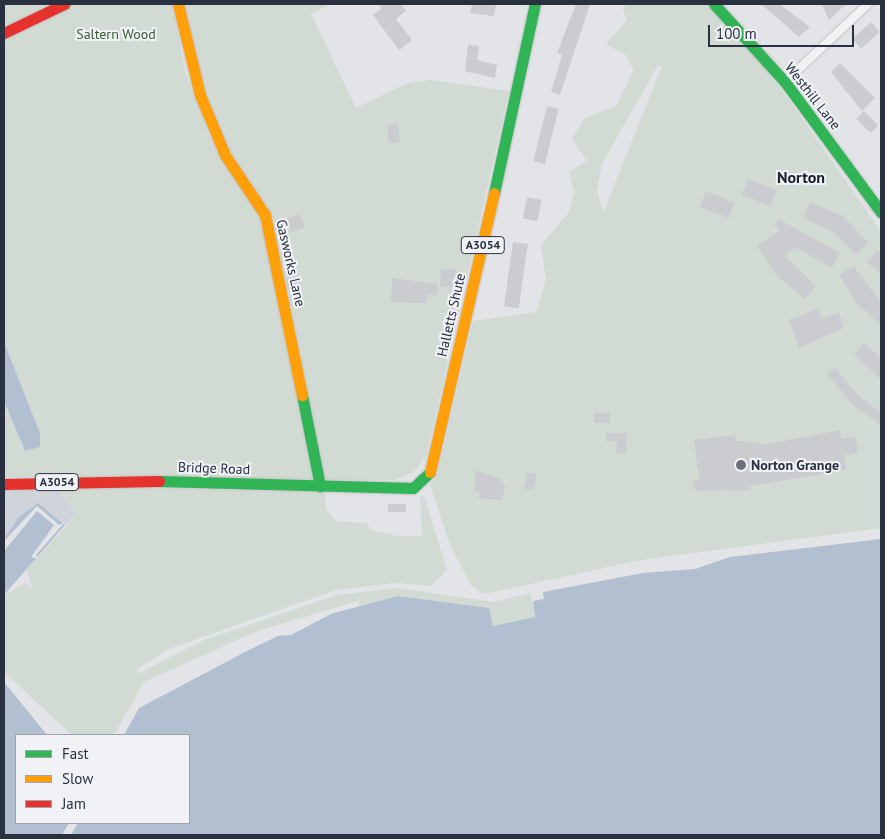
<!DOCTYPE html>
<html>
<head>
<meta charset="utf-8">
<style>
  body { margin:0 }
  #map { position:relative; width:885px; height:839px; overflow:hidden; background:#e2e4e7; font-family:"PT Sans",sans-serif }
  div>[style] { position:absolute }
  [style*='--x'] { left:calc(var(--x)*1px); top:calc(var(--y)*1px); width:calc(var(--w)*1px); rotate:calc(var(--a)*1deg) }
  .built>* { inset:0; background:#d0d3da }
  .green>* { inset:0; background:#d2dbd3 }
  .water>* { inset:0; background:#b1bfd1 }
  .pier>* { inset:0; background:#e2e4e7 }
  .building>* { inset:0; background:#cbcccf; transform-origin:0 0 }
  .roads { filter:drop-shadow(0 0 1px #c0c2c5) drop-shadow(0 0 1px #c0c2c5) }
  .street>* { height:8px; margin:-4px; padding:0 4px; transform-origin:4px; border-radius:4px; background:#f1f2f4 }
  .fast>* { height:11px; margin:-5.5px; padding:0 5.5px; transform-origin:5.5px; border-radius:5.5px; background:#30b455 }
  .slow>* { height:11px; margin:-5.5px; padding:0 5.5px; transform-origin:5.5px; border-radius:5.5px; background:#ff9f0a }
  .jam>* { height:11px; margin:-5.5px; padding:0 5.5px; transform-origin:5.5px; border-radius:5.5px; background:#e5322d }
  .dots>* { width:14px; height:14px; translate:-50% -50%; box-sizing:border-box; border:2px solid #f0f2f6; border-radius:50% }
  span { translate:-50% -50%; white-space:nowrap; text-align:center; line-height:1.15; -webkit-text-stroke:4px #f0f2f6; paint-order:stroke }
  .shield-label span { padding:1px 4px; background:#f0f2f6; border:1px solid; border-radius:4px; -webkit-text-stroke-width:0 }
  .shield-label { font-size:12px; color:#293040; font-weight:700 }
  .park-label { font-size:14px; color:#3b5b37 }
  .street-label { font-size:14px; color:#293040 }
  .poi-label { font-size:14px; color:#293040; font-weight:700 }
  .left { translate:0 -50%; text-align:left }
  .quarter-label { font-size:16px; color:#1b2131; font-weight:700 }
  .frame { position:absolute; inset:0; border:5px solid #293040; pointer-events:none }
  .legend { position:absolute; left:15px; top:734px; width:175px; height:90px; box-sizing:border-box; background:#f0f2f6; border:1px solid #a0a4ad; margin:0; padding:6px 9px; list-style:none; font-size:15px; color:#293040 }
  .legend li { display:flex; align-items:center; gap:10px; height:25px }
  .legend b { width:25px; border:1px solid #a0a4ad }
  .scale { position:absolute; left:708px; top:25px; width:146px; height:22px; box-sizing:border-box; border:2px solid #293040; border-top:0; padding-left:6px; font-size:15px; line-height:18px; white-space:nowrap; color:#293040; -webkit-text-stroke:4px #f0f2f6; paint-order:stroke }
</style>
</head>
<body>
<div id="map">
  <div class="built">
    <i style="clip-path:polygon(55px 486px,76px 515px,65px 525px,38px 503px,4px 539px,4px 491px)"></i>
  </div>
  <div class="green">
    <i style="clip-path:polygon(4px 4px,330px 4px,311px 14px,356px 108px,408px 83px,431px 80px,509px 91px,426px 457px,412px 473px,394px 480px,325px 480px,303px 395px,301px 356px,276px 238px,229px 153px,204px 93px,185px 9px,176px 19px,185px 72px,211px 139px,260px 217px,266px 237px,313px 479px,4px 477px,4px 401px,25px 451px,40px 447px,40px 433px,4px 342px)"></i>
    <i style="clip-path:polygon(evenodd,627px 4px,723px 4px,725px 25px,774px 79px,881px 231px,881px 528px,641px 560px,484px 594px,471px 585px,450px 545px,430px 484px,437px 477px,473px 321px,536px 312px,546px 280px,541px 245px,569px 212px,574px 193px,569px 172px,587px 161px,572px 138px,585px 118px,616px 106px,634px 70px,625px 55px,606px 44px,627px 20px,623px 9px,627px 4px,662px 66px,604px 211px,603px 211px,597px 190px,602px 164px,657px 67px,662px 66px)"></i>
    <i style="clip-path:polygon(55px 486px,325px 492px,326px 509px,336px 521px,367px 523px,370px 530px,398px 536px,422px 536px,420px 496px,424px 496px,447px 570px,431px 586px,396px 583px,336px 590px,169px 649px,136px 670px,139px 673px,204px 640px,337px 595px,397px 588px,494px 602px,530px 593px,536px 617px,493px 626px,489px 608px,397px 596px,359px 606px,358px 601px,257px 631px,144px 682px,114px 735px,72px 735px,4px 672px,4px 595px,25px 583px,33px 589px,26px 570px,76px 515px)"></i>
  </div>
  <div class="water">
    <i style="clip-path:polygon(4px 342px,40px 433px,40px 447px,25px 451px,4px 401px)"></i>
    <i style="clip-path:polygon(38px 503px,65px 525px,4px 595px,4px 539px,19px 517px)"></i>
    <i style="clip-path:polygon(881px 539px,881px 835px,71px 835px,78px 823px,189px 823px,189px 735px,124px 735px,139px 708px,247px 651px,278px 636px,291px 635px,331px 614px,397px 596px,489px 608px,493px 626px,535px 617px,533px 601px,544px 599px,543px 592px,643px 573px,695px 569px,730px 557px)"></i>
    <i style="clip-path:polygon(4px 682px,47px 735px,16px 735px,16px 823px,69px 823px,62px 835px,4px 835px)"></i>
  </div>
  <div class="pier">
    <i style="clip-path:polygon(37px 506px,59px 525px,65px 522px,36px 555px,39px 559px,31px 557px,54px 525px,37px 511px,4px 551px,4px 541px)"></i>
  </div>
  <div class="building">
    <i style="clip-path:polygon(380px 4px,401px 4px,406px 11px,396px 19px,412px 40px,399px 50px,373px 15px,381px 9px)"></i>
    <i style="clip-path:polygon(472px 4px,496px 4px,494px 16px,470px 13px)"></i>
    <i style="clip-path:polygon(576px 4px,590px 4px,560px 95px,551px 92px,562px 55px,557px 53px)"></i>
    <i style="clip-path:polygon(761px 4px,779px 4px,810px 27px,799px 37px)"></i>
    <i style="clip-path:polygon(822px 4px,846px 4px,829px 20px)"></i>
    <i style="left:871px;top:22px;width:13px;height:25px;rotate:48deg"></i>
    <i style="clip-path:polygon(468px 45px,479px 46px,477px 60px,497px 65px,495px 78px,465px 71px)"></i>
    <i style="clip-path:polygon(840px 63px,875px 98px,862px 111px,831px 72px)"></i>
    <i style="left:547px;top:106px;width:12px;height:57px;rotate:14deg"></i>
    <i style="left:864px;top:111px;width:20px;height:11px;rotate:45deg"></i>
    <i style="left:398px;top:124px;width:18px;height:11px;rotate:84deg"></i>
    <i style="left:748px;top:179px;width:31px;height:17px;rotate:22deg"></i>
    <i style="left:706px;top:191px;width:31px;height:17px;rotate:22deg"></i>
    <i style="left:527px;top:197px;width:15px;height:22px;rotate:11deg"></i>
    <i style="clip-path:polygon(810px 202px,843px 216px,868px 243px,856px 254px,832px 231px,803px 218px)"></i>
    <i style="left:300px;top:214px;width:14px;height:15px;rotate:69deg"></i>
    <i style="clip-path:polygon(779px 219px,840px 253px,832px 268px,795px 247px,785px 256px,816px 286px,805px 299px,777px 276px,757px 246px,780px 231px,774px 224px)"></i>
    <i style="left:513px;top:242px;width:15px;height:65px;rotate:8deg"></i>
    <i style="clip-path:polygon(877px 250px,881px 253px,881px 273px,867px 263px)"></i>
    <i style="clip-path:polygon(854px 266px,881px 302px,881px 325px,856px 303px,839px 275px)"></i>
    <i style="clip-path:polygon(441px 269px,456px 269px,452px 287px,440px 287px)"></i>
    <i style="clip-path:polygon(297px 273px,302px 282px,288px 289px,286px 278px)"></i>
    <i style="clip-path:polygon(392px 278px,438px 284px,437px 295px,427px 295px,427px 303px,391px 302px)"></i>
    <i style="clip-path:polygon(818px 309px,821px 319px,839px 313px,844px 328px,799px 348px,789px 320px)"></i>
    <i style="clip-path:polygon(864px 343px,881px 358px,881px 379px,854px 355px)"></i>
    <i style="clip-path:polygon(835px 368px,860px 397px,881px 412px,881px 425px,853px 405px,827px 374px)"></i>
    <i style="left:594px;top:413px;width:16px;height:10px"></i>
    <i style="clip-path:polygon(840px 430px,841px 439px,856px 437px,858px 453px,844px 455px,846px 470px,750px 486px,751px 490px,695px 491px,693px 481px,699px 480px,694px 440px,735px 435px,736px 441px,767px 444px)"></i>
    <i style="clip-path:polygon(606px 433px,627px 433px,626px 453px,616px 453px,617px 441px,606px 441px)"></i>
    <i style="clip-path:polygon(476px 470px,501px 479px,505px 485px,502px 500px,479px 499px,480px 492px,474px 491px)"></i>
    <i style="left:527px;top:472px;width:10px;height:17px;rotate:11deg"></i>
    <i style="left:406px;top:504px;width:8px;height:18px;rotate:90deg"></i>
  </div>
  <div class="roads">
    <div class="street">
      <i style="--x:785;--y:82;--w:114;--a:-43.2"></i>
    </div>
    <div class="fast">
      <i style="--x:714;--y:4;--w:105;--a:47.7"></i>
      <i style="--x:785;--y:82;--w:162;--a:53.6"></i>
      <i style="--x:494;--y:193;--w:193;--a:-77.8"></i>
      <i style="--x:302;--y:395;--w:93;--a:78.8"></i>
      <i style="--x:159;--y:481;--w:254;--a:1.6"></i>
      <i style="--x:413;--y:488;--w:23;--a:-43"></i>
    </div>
    <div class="slow">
      <i style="--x:178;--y:4;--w:94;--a:76.4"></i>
      <i style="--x:200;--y:95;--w:65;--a:67.4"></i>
      <i style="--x:225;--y:155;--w:72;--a:56.3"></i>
      <i style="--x:265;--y:215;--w:184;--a:78.4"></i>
      <i style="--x:430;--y:472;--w:286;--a:-77.1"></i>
    </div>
    <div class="jam">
      <i style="--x:4;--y:33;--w:67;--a:-25.8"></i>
      <i style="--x:4;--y:484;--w:155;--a:-1.1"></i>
    </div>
  </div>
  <div class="dots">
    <i style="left:741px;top:465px;background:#6a6f7a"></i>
  </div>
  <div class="shield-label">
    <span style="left:483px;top:245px">A3054</span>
    <span style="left:57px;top:482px">A3054</span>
  </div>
  <div class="park-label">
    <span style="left:116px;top:34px">Saltern Wood</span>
  </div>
  <div class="street-label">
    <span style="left:813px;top:96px;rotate:52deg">Westhill Lane</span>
    <span style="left:291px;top:263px;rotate:77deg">Gasworks Lane</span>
    <span style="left:451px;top:315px;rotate:-77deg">Halletts Shute</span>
    <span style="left:214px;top:468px;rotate:2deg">Bridge Road</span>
  </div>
  <div class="poi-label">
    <span class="left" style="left:751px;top:465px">Norton Grange</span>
  </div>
  <div class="quarter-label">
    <span style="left:801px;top:177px">Norton</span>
  </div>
  <div class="frame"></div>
  <ul class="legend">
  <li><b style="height:6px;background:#30b455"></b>Fast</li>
  <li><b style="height:6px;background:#ff9f0a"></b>Slow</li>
  <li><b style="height:6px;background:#e5322d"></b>Jam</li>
  </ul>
  <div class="scale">100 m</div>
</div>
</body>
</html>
